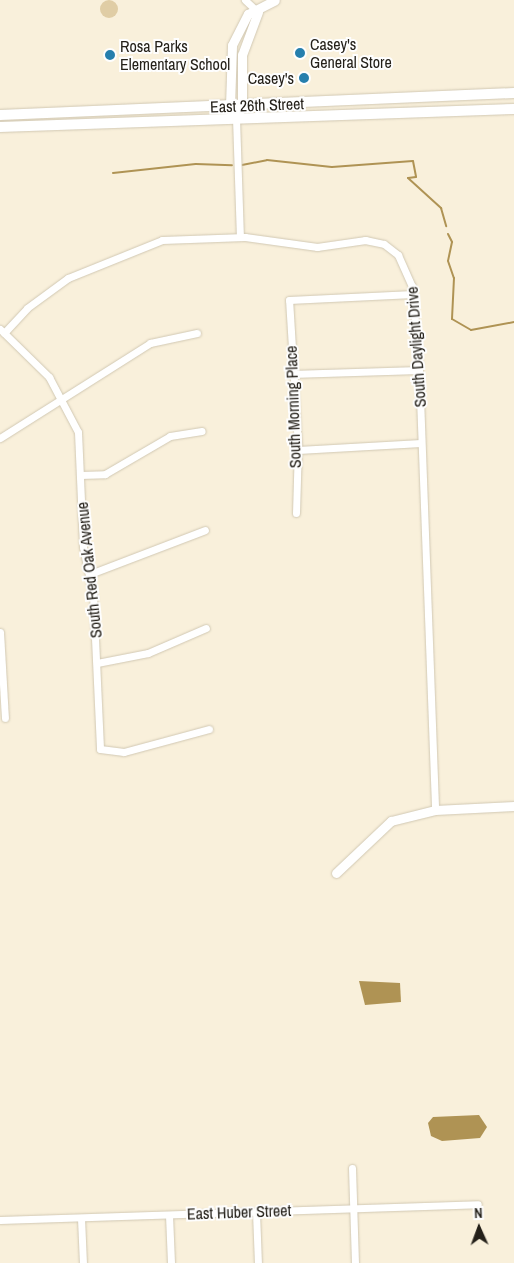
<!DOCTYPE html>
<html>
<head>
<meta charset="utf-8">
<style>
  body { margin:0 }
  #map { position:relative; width:514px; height:1263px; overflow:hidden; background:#f9f0db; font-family:"Archivo Narrow",sans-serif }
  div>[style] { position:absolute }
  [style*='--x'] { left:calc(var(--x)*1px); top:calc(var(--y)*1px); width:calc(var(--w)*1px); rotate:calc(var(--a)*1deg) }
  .green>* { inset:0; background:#e0cda5 }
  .round { border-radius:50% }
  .water>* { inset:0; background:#af9354 }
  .stream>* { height:2px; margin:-1px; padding:0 1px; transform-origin:1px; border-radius:1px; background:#af9354 }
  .roads { filter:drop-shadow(0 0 1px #d1c8b3) drop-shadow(0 0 1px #d1c8b3) }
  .minor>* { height:7px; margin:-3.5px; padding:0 3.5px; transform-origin:3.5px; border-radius:3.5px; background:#fff }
  .tertiary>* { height:9px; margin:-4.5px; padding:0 4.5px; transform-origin:4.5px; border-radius:4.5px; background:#fff }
  .secondary>* { height:10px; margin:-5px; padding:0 5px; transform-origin:5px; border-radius:5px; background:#fff }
  .dots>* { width:14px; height:14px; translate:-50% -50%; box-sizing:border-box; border:2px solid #fefefe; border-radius:50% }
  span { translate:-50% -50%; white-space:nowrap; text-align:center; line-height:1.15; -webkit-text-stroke:4px #fefefe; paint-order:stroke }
  .poi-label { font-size:16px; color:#242019 }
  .left { translate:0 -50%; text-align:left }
  .right { translate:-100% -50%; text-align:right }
  .street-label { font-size:16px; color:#242019 }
  .north { position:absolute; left:454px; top:1203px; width:50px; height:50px; -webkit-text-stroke:4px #fefefe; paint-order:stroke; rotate:358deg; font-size:14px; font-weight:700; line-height:20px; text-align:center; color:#242019 }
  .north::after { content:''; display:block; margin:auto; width:18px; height:22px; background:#242019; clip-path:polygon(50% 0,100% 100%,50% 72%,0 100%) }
</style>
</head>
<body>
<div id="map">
  <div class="green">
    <i class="round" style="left:100px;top:0;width:18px;height:18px"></i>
  </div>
  <div class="water">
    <i style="clip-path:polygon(359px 981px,400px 983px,401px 1002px,365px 1005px)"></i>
    <i style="clip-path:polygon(479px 1115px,487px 1127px,480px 1138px,442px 1141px,431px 1136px,428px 1123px,433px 1117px)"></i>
  </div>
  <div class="stream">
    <i style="--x:242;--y:165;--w:25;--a:-11"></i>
    <i style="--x:267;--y:160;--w:65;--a:6.1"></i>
    <i style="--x:332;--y:167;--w:81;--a:-4.2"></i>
    <i style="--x:413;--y:161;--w:16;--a:79"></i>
    <i style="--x:416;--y:177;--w:8;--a:173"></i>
    <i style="--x:408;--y:178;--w:45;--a:42.3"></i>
    <i style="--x:441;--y:208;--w:19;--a:74"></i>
    <i style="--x:113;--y:173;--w:83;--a:-6.2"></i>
    <i style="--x:196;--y:164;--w:36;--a:2"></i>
    <i style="--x:448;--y:234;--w:9;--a:63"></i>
    <i style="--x:452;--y:242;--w:19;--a:102"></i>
    <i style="--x:448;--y:261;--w:18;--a:71"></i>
    <i style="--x:454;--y:278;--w:41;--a:92.8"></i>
    <i style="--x:452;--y:319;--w:22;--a:30"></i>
    <i style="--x:471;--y:330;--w:44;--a:-10.5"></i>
  </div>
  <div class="roads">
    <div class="minor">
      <i style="--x:245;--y:0;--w:18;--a:43"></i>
      <i style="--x:236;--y:118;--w:119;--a:88.1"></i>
      <i style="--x:0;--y:329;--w:69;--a:44.4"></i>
      <i style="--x:49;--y:377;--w:62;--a:62.2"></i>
      <i style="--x:78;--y:432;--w:115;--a:87.5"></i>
      <i style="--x:83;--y:547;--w:48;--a:78"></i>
      <i style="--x:93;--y:594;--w:155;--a:87.4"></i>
      <i style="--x:100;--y:749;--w:24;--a:7"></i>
      <i style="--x:124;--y:752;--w:88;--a:-15.1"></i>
      <i style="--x:4;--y:333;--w:34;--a:-47"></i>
      <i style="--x:27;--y:308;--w:51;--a:-36.2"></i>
      <i style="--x:68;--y:278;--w:101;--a:-22"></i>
      <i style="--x:162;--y:240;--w:83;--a:-2.1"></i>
      <i style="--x:245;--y:237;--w:73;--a:7.9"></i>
      <i style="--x:317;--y:247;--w:49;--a:-8.3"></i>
      <i style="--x:365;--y:240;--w:19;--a:12"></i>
      <i style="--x:384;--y:244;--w:18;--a:38"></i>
      <i style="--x:398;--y:255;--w:34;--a:66"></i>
      <i style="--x:412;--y:286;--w:84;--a:85.2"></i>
      <i style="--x:419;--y:370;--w:440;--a:87.9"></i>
      <i style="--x:291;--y:374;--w:128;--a:-1.8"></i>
      <i style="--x:0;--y:438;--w:178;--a:-32.3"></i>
      <i style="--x:150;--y:343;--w:48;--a:-12"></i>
      <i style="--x:298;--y:450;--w:123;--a:-3.3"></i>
      <i style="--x:80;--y:475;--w:25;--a:-2"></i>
      <i style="--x:105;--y:474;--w:75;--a:-30.3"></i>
      <i style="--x:170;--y:436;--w:32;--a:-9"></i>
      <i style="--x:296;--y:513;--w:67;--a:-88.3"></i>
      <i style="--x:298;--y:446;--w:146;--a:-93.5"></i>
      <i style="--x:289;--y:300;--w:124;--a:-2.8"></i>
      <i style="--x:90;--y:574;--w:123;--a:-20.9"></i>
      <i style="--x:0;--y:632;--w:86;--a:86.7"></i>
      <i style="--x:97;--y:663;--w:52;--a:-11.1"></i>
      <i style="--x:148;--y:653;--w:63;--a:-23.3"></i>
      <i style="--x:352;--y:1168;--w:95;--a:88.2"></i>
      <i style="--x:256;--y:1212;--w:51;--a:87.8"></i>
      <i style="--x:169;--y:1215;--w:48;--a:87.6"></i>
      <i style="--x:81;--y:1218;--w:45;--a:87.5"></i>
      <i style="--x:0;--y:1220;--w:478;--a:-1.9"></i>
    </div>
    <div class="tertiary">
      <i style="--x:236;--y:118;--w:13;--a:-117"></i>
      <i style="--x:230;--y:106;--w:61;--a:-88.1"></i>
      <i style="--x:232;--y:45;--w:35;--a:-63"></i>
      <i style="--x:248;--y:14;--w:30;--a:-27"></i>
      <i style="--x:236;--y:118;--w:13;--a:-63"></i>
      <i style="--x:242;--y:106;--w:51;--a:-90"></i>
      <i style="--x:242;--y:55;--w:46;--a:-69.6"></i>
      <i style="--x:336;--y:873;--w:76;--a:-43.4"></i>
      <i style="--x:391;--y:821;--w:45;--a:-14"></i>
      <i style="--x:435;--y:810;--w:79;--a:-2.9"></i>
    </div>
    <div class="secondary">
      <i style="--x:0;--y:115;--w:514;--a:-2.45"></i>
      <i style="--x:0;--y:127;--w:514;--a:-2.01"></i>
    </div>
  </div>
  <div class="dots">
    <i style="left:300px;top:53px;background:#267fad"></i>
    <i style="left:110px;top:55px;background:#267fad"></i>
    <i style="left:304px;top:78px;background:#267fad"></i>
  </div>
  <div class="poi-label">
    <span class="left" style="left:310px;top:53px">Casey's<br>General Store</span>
    <span class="left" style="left:120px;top:55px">Rosa Parks<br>Elementary School</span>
    <span class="right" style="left:294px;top:78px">Casey's</span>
  </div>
  <div class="street-label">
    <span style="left:257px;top:105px;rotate:-2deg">East 26th Street</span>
    <span style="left:416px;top:347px;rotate:-94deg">South Daylight Drive</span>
    <span style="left:293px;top:407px;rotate:-92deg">South Morning Place</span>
    <span style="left:89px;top:570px;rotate:-96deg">South Red Oak Avenue</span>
    <span style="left:239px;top:1212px;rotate:-2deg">East Huber Street</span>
  </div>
  <div class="north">N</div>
</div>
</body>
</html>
